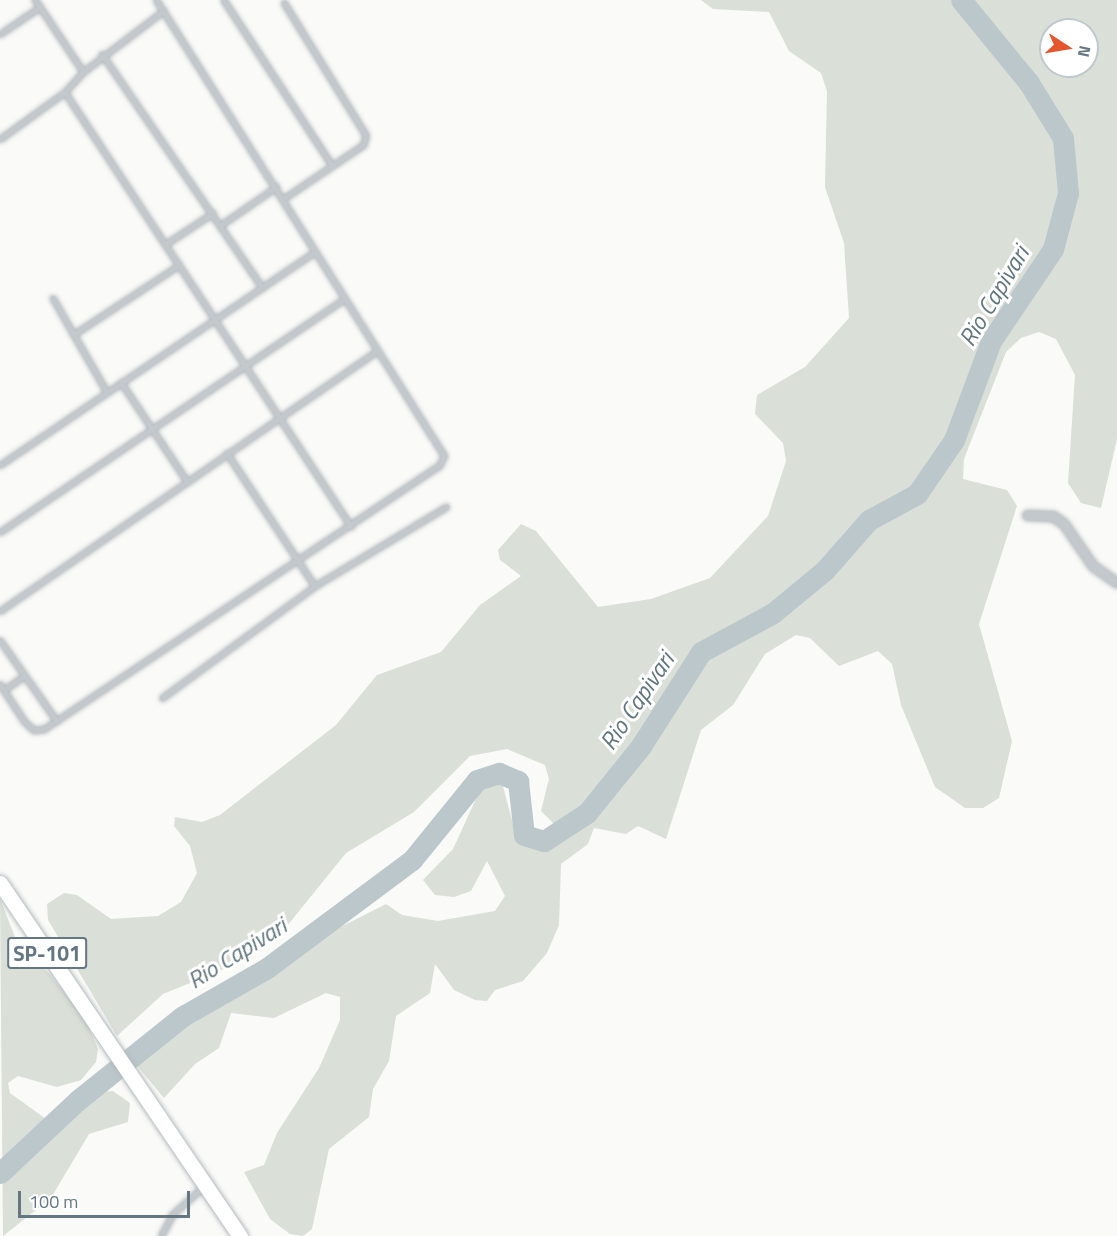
<!DOCTYPE html>
<html>
<head>
<meta charset="utf-8">
<style>
  body { margin:0 }
  #map { position:relative; width:1117px; height:1236px; overflow:hidden; background:#fafaf8; font-family:"Titillium Web",sans-serif }
  div>[style] { position:absolute }
  [style*='--x'] { left:calc(var(--x)*1px); top:calc(var(--y)*1px); width:calc(var(--w)*1px); rotate:calc(var(--a)*1deg) }
  .green>* { inset:0; background:#dadfd7 }
  .river>* { height:21px; margin:-10.5px; padding:0 10.5px; transform-origin:10.5px; border-radius:10.5px; background:#bbc7cb }
  .roads { filter:drop-shadow(0 0 2px #b5babe) drop-shadow(0 0 2px #b5babe) }
  .lane>* { height:4.5px; margin:-2.25px; padding:0 2.25px; transform-origin:2.25px; border-radius:2.25px; background:#c3c8cc }
  .street>* { height:9px; margin:-4.5px; padding:0 4.5px; transform-origin:4.5px; border-radius:4.5px; background:#c3c8cc }
  .primary>* { height:15px; margin:-7.5px; padding:0 7.5px; transform-origin:7.5px; border-radius:7.5px; background:#fff }
  span { translate:-50% -50%; white-space:nowrap; text-align:center; line-height:1.15; -webkit-text-stroke:6px #fff; paint-order:stroke }
  .shield-label span { padding:2px 4px; background:#fff; border:2px solid; border-radius:4px; -webkit-text-stroke-width:0 }
  .shield-label { font-size:21px; color:#657683; font-weight:700 }
  .water-label { font-size:24px; color:#60757c; font-style:italic }
  .north { position:absolute; left:1039px; top:18px; width:60px; height:60px; box-sizing:border-box; background:#fff; border:2px solid #c1c8cd; border-radius:50%; rotate:102deg; font-size:16px; font-weight:700; line-height:24px; text-align:center; color:#657683 }
  .north::after { content:''; display:block; margin:auto; width:21px; height:27px; background:#e4572e; clip-path:polygon(50% 0,100% 100%,50% 72%,0 100%) }
  .scale { position:absolute; left:18px; top:1191px; width:172px; height:27px; box-sizing:border-box; border:3px solid #657683; border-top:0; padding-left:8px; font-size:18px; line-height:21px; white-space:nowrap; color:#657683; -webkit-text-stroke:4px #fff; paint-order:stroke }
</style>
</head>
<body>
<div id="map">
  <div class="green">
    <i style="clip-path:polygon(evenodd,701px 0,1117px 0,1117px 439px,1101px 508px,1081px 503px,1068px 483px,1075px 375px,1056px 339px,1039px 332px,1021px 338px,1006px 352px,964px 459px,963px 479px,1007px 490px,1017px 506px,979px 624px,1012px 741px,999px 798px,983px 808px,965px 808px,935px 787px,901px 705px,892px 664px,878px 651px,839px 666px,810px 638px,796px 635px,765px 654px,733px 705px,701px 730px,666px 839px,638px 826px,626px 834px,594px 828px,588px 844px,561px 864px,559px 925px,547px 953px,523px 981px,495px 990px,487px 1001px,475px 1000px,454px 990px,435px 964px,430px 993px,396px 1016px,389px 1061px,373px 1089px,369px 1117px,329px 1149px,312px 1229px,303px 1236px,290px 1234px,270px 1219px,244px 1172px,264px 1165px,277px 1133px,319px 1068px,340px 1020px,340px 997px,326px 993px,274px 1018px,231px 1013px,219px 1048px,195px 1064px,164px 1098px,129px 1056px,163px 1036px,204px 1001px,273px 977px,315px 940px,386px 904px,402px 915px,438px 921px,495px 911px,505px 896px,487px 861px,471px 891px,454px 897px,435px 895px,423px 880px,453px 849px,486px 777px,501px 779px,517px 839px,533px 840px,557px 827px,541px 811px,549px 779px,545px 765px,507px 749px,470px 756px,414px 812px,346px 853px,287px 926px,236px 964px,163px 994px,117px 1036px,48px 920px,47px 904px,64px 893px,77px 895px,111px 919px,158px 916px,181px 902px,197px 873px,190px 846px,174px 826px,175px 817px,202px 822px,220px 815px,336px 725px,377px 675px,441px 652px,480px 605px,521px 576px,500px 560px,498px 550px,521px 524px,536px 531px,598px 607px,651px 599px,710px 578px,768px 516px,786px 461px,783px 443px,755px 414px,757px 395px,805px 367px,849px 318px,844px 243px,825px 187px,827px 91px,821px 73px,789px 51px,769px 12px,713px 9px,701px 0,1051px 30px,1087px 30px,1087px 66px,1051px 66px,1051px 30px)"></i>
    <i style="clip-path:polygon(0 899px,19px 947px,50px 974px,86px 1021px,98px 1049px,96px 1062px,81px 1080px,57px 1087px,18px 1076px,8px 1083px,10px 1093px,46px 1119px,97px 1092px,113px 1091px,130px 1103px,128px 1122px,89px 1134px,51px 1198px,3px 1236px)"></i>
  </div>
  <div class="river">
    <i style="--x:0;--y:1173;--w:107;--a:-43.1"></i>
    <i style="--x:78;--y:1100;--w:134;--a:-38.7"></i>
    <i style="--x:183;--y:1016;--w:97;--a:-29.7"></i>
    <i style="--x:267;--y:968;--w:181;--a:-36.7"></i>
    <i style="--x:412;--y:860;--w:103;--a:-50.9"></i>
    <i style="--x:477;--y:780;--w:23;--a:-18"></i>
    <i style="--x:499;--y:773;--w:21;--a:23"></i>
    <i style="--x:518;--y:781;--w:54;--a:83.7"></i>
    <i style="--x:524;--y:835;--w:21;--a:17"></i>
    <i style="--x:544;--y:841;--w:51;--a:-33.1"></i>
    <i style="--x:587;--y:813;--w:86;--a:-51.1"></i>
    <i style="--x:641;--y:746;--w:112;--a:-57.4"></i>
    <i style="--x:701;--y:652;--w:82;--a:-28.4"></i>
    <i style="--x:773;--y:613;--w:67;--a:-39.6"></i>
    <i style="--x:825;--y:570;--w:67;--a:-48.7"></i>
    <i style="--x:869;--y:520;--w:55;--a:-28.4"></i>
    <i style="--x:917;--y:494;--w:65;--a:-55.6"></i>
    <i style="--x:954;--y:440;--w:106;--a:-69.5"></i>
    <i style="--x:991;--y:341;--w:111;--a:-56"></i>
    <i style="--x:1053;--y:249;--w:58;--a:-75"></i>
    <i style="--x:1068;--y:193;--w:55;--a:-95.2"></i>
    <i style="--x:1063;--y:138;--w:65;--a:-121.7"></i>
    <i style="--x:1029;--y:83;--w:107;--a:-129.3"></i>
  </div>
  <div class="roads">
    <div class="lane">
      <i style="--x:224;--y:0;--w:197;--a:56.8"></i>
      <i style="--x:0;--y:34;--w:48;--a:-34"></i>
      <i style="--x:102;--y:54;--w:283;--a:55.5"></i>
      <i style="--x:83;--y:72;--w:101;--a:-37.3"></i>
      <i style="--x:65;--y:92;--w:520;--a:56.62"></i>
      <i style="--x:0;--y:139;--w:80;--a:-35.9"></i>
      <i style="--x:65;--y:92;--w:27;--a:-48"></i>
      <i style="--x:83;--y:72;--w:87;--a:-123.7"></i>
      <i style="--x:283;--y:199;--w:97;--a:-34"></i>
      <i style="--x:363;--y:145;--w:9;--a:-72"></i>
      <i style="--x:366;--y:136;--w:156;--a:-121.7"></i>
      <i style="--x:221;--y:225;--w:67;--a:-34.6"></i>
      <i style="--x:166;--y:244;--w:56;--a:-33.4"></i>
      <i style="--x:53;--y:298;--w:108;--a:60.1"></i>
      <i style="--x:73;--y:335;--w:127;--a:-33.4"></i>
      <i style="--x:121;--y:382;--w:119;--a:56.3"></i>
      <i style="--x:227;--y:453;--w:159;--a:56.5"></i>
      <i style="--x:0;--y:465;--w:380;--a:-34.1"></i>
      <i style="--x:0;--y:532;--w:414;--a:-34.1"></i>
      <i style="--x:0;--y:611;--w:458;--a:-34.6"></i>
      <i style="--x:0;--y:640;--w:99;--a:54.9"></i>
      <i style="--x:0;--y:684;--w:45;--a:56.7"></i>
      <i style="--x:25;--y:722;--w:12;--a:42"></i>
      <i style="--x:34;--y:730;--w:10;--a:-6"></i>
      <i style="--x:44;--y:729;--w:475;--a:-33.7"></i>
      <i style="--x:439;--y:466;--w:11;--a:-63"></i>
      <i style="--x:444;--y:456;--w:539;--a:-122.28"></i>
      <i style="--x:4;--y:690;--w:24;--a:-35"></i>
      <i style="--x:162;--y:698;--w:190;--a:-36.2"></i>
      <i style="--x:315;--y:586;--w:153;--a:-31.1"></i>
      <i style="--x:161;--y:1236;--w:24;--a:-62"></i>
      <i style="--x:172;--y:1215;--w:42;--a:-42.1"></i>
    </div>
    <div class="street">
      <i style="--x:1027;--y:515;--w:26;--a:2"></i>
      <i style="--x:1053;--y:516;--w:14;--a:36"></i>
      <i style="--x:1064;--y:524;--w:51;--a:55.4"></i>
      <i style="--x:1093;--y:566;--w:29;--a:35"></i>
    </div>
    <div class="primary">
      <i style="--x:0;--y:883;--w:427;--a:55.8"></i>
    </div>
  </div>
  <div class="shield-label">
    <span style="left:47px;top:953px">SP-101</span>
  </div>
  <div class="water-label">
    <span style="left:994px;top:296px;rotate:-59deg">Rio Capivari</span>
    <span style="left:637px;top:701px;rotate:-56deg">Rio Capivari</span>
    <span style="left:237px;top:953px;rotate:-32deg">Rio Capivari</span>
  </div>
  <div class="north">N</div>
  <div class="scale">100 m</div>
</div>
</body>
</html>
